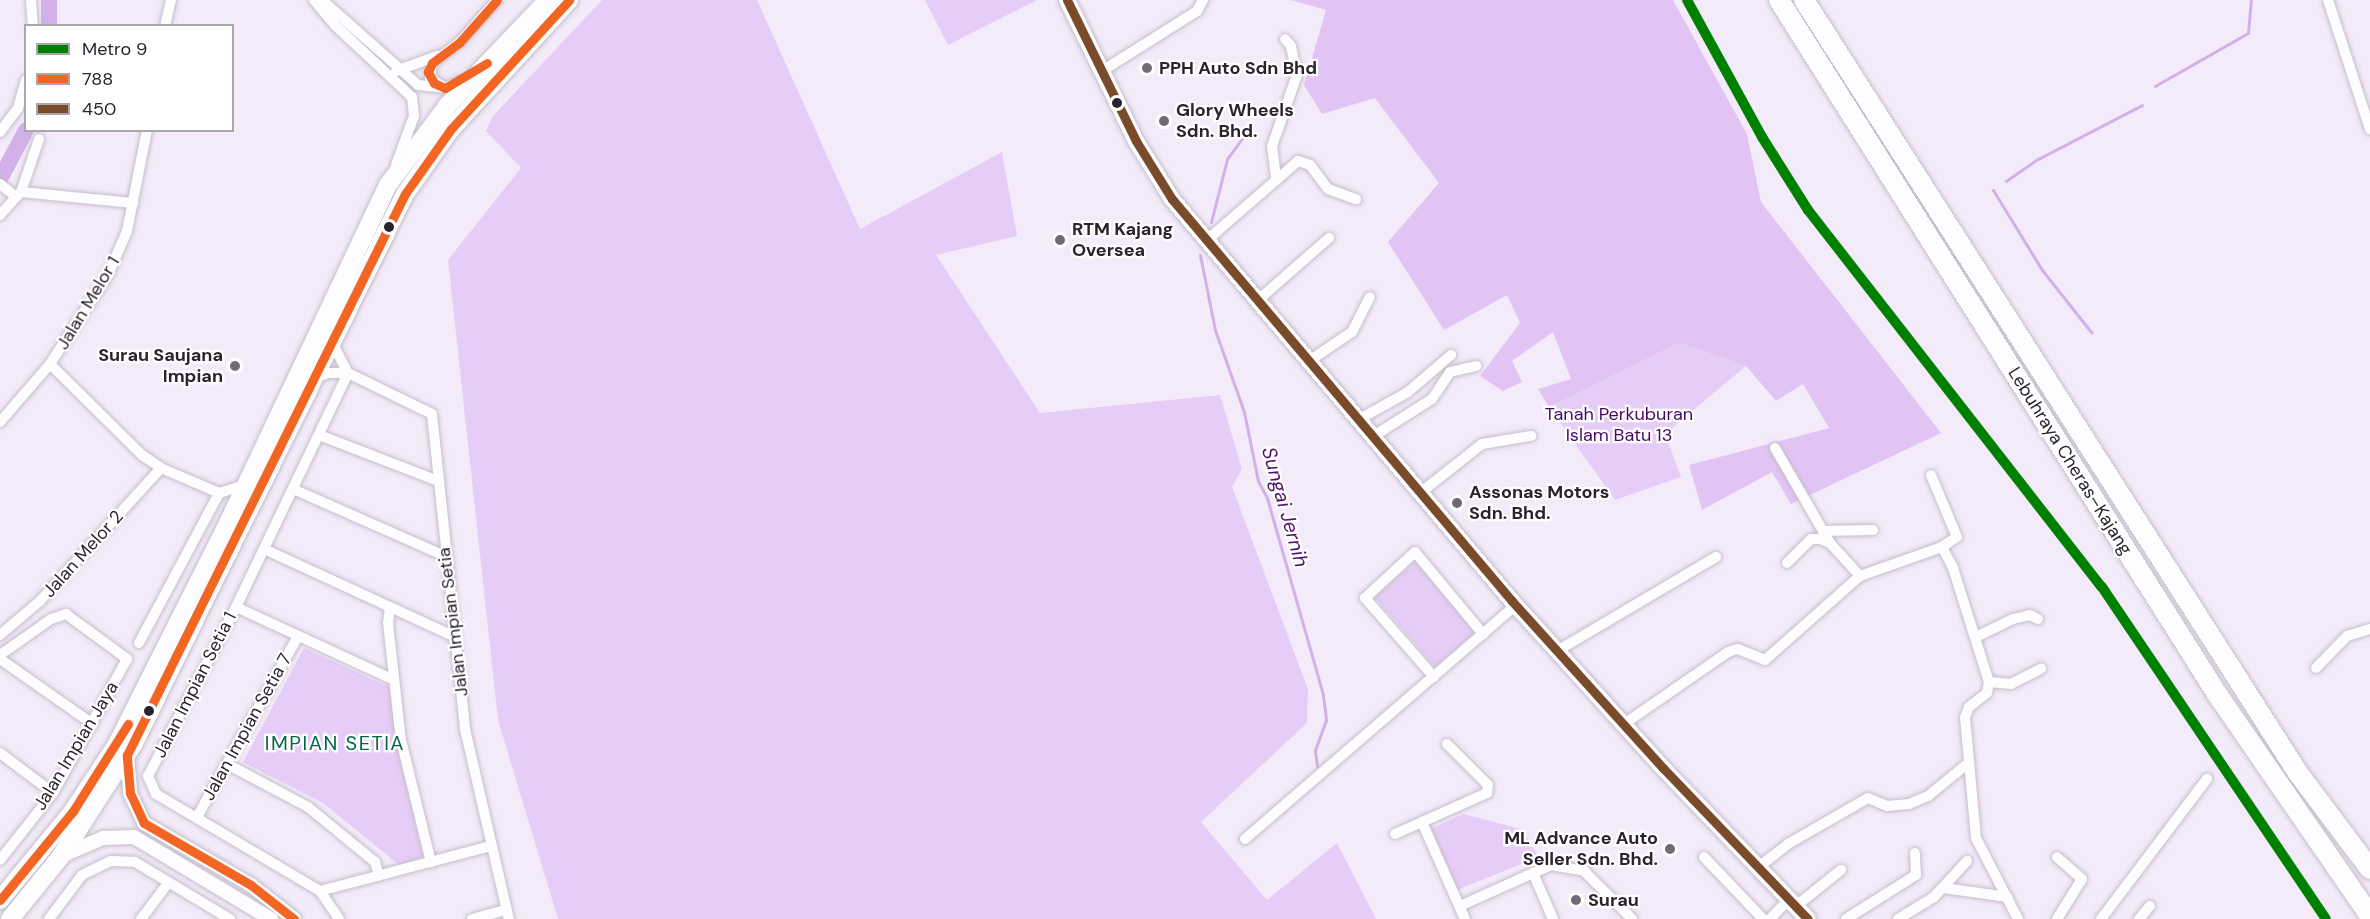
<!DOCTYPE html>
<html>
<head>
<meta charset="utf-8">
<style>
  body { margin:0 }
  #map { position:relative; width:2370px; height:919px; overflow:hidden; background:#f3ebf9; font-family:"DM Sans",sans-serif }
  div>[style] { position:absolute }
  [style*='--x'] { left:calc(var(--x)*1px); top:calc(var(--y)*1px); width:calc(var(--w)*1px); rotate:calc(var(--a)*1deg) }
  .green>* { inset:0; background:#e6cdf7; transform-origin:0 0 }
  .forest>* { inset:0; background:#e1c4f4 }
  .stream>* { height:3px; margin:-1.5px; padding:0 1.5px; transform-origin:1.5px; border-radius:1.5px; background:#d2b0e8 }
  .river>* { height:16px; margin:-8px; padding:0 8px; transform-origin:8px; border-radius:8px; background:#d2b0e8 }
  .roads { filter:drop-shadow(0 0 2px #c5beca) drop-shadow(0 0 2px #c5beca) }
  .minor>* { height:10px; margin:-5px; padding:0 5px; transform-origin:5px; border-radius:5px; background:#fdfcfe }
  .tertiary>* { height:14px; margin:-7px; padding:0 7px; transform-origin:7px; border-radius:7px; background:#fdfcfe }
  .primary>* { height:16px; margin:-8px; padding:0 8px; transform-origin:8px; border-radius:8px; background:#fdfcfe }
  .trunk>* { height:18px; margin:-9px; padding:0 9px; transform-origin:9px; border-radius:9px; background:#fdfcfe }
  .motorway>* { height:20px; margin:-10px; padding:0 10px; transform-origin:10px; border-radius:10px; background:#fdfcfe }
  .bus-1>* { height:9px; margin:-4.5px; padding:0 4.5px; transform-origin:4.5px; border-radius:4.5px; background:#f26522 }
  .bus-2>* { height:9px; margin:-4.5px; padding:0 4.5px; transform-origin:4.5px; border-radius:4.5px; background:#7a4b2a }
  .metro-1>* { height:10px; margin:-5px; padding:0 5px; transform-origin:5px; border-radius:5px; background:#008000 }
  .dots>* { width:16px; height:16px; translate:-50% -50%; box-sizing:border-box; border:3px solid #fff; border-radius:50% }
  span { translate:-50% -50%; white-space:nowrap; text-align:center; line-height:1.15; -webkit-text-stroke:4.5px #fff; paint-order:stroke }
  .poi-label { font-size:18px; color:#2a232f; font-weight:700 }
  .left { translate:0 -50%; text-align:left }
  .right { translate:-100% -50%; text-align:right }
  .street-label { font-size:18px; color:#2a232f }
  .park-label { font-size:18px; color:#470763 }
  .water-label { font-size:20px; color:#4e126b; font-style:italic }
  .neighbourhood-label { font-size:20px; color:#016745; letter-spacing:1.5px }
  .legend { position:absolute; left:24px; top:24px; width:210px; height:108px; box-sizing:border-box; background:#fff; border:2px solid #aaa7ac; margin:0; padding:8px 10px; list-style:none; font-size:18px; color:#2a232f }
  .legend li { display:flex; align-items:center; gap:12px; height:30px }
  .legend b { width:30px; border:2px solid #aaa7ac }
</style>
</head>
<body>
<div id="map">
  <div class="green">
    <i style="clip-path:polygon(602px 0,757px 0,860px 229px,1002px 152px,1017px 236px,936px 255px,1040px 413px,1220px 395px,1242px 469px,1232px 487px,1308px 689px,1307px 723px,1201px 822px,1267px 900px,1337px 843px,1376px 919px,558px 919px,498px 720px,448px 260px,521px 168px,486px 131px,493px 116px)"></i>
    <i style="clip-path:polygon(925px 0,1037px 0,948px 45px)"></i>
    <i style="clip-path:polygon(1679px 343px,1746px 366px,1665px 434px,1681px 477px,1615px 500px,1549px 407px)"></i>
    <i style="left:1416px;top:561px;width:96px;height:55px;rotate:49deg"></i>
    <i style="clip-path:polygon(304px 648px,389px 687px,399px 753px,423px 857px,399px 865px,323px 803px,243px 762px)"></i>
    <i style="clip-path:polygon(1463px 814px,1521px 829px,1539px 857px,1457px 890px,1431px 829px)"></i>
  </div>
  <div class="forest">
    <i style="clip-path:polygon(1291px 0,1673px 0,1747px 134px,1761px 202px,1941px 433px,1791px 504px,1772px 472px,1702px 510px,1689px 465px,1829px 428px,1803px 384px,1776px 401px,1746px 366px,1679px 343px,1549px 407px,1538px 389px,1571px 379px,1553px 332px,1512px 361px,1522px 382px,1503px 391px,1480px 376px,1520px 323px,1507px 295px,1444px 330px,1388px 242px,1439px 183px,1375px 98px,1322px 114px,1304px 85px,1326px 10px)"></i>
  </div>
  <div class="stream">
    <i style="--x:2155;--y:86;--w:107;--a:-29.7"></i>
    <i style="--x:2248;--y:33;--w:33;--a:-85"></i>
    <i style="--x:2006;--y:181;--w:39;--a:-35"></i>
    <i style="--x:2038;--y:159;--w:117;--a:-27.4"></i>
    <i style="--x:1993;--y:190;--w:94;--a:58.5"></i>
    <i style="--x:2042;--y:270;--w:80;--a:51.6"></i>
    <i style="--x:1211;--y:222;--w:65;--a:-75.7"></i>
    <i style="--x:1227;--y:159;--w:32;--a:-54"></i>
    <i style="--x:1200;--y:255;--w:76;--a:78.7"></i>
    <i style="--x:1215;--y:330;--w:87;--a:70.5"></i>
    <i style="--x:1244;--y:412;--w:70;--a:78.5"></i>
    <i style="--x:1258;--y:481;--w:19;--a:62"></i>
    <i style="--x:1267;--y:498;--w:205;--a:74.1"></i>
    <i style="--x:1323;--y:695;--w:25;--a:83"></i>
    <i style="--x:1326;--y:720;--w:32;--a:110"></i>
    <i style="--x:1315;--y:750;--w:16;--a:83"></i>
  </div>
  <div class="river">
    <i style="--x:49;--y:0;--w:26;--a:90"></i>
    <i style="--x:0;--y:179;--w:55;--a:-62"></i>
  </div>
  <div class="roads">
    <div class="minor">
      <i style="--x:31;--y:0;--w:26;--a:86"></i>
      <i style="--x:314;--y:0;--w:34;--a:50"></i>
      <i style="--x:336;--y:26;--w:104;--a:43.1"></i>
      <i style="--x:412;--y:97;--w:19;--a:84"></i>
      <i style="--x:414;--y:116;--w:52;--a:110.2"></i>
      <i style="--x:322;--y:0;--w:128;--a:41.5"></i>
      <i style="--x:418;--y:85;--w:27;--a:6"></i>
      <i style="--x:445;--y:88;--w:22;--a:-24"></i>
      <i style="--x:2328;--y:0;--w:136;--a:72"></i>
      <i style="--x:165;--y:26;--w:27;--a:-77"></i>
      <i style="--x:396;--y:71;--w:44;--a:-20.1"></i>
      <i style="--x:1102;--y:71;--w:112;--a:-32.3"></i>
      <i style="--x:1197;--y:11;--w:13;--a:-61"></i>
      <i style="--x:445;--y:88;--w:18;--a:-146"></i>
      <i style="--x:430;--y:78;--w:15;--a:-82"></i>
      <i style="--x:432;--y:63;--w:34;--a:-37"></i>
      <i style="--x:459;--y:43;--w:57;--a:-48.5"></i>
      <i style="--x:0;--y:132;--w:30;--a:-53"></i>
      <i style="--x:18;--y:108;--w:29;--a:-74"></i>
      <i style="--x:1276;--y:178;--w:32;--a:-97"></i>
      <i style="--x:1272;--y:146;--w:75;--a:-70.6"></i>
      <i style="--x:1297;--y:75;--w:30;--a:-102"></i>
      <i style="--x:1291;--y:46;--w:9;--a:-131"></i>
      <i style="--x:0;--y:184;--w:21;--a:39"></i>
      <i style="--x:21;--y:192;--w:56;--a:-71.2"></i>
      <i style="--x:0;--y:215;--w:31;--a:-48"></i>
      <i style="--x:21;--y:192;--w:113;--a:5.6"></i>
      <i style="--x:1206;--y:241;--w:122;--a:-41"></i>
      <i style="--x:1298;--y:161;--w:13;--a:18"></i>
      <i style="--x:1310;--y:165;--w:30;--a:53"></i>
      <i style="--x:1328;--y:189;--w:30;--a:20"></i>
      <i style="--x:1257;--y:301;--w:96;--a:-41.2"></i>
      <i style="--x:333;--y:344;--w:33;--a:63"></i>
      <i style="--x:1309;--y:361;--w:52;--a:-34"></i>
      <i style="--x:1352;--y:332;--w:39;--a:-63"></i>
      <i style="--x:50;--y:364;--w:129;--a:44.7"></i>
      <i style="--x:142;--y:455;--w:23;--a:34"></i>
      <i style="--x:161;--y:468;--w:63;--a:23.3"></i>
      <i style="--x:219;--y:493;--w:28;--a:-17"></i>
      <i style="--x:316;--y:378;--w:13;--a:-23"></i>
      <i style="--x:328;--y:373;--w:20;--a:0"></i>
      <i style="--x:348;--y:373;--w:93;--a:26"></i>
      <i style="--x:432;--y:414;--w:317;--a:84"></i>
      <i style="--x:465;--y:729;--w:195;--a:77"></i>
      <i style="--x:1358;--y:420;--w:57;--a:-29.2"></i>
      <i style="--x:1408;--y:392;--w:57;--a:-40.7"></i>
      <i style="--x:0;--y:422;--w:77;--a:-49.2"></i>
      <i style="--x:50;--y:364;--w:106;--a:-56.9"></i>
      <i style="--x:108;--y:275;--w:48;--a:-66.6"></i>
      <i style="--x:127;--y:231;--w:103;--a:-78.8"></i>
      <i style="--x:319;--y:435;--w:128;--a:21.1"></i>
      <i style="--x:1372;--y:437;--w:71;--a:-32.3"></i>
      <i style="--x:1432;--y:399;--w:32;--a:-56"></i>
      <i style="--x:1450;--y:372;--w:27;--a:-13"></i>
      <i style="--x:1775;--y:448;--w:110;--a:59.9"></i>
      <i style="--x:293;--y:489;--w:166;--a:23.8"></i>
      <i style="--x:1420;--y:493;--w:79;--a:-38.3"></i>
      <i style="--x:1482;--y:444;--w:50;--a:-9.3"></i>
      <i style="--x:1823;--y:531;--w:50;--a:-1.1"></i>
      <i style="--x:1942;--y:547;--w:24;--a:62"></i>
      <i style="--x:1953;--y:568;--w:120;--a:72.5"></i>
      <i style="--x:264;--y:549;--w:210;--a:24.7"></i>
      <i style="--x:1787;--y:563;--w:34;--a:-45"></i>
      <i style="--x:1811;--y:539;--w:9;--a:0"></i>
      <i style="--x:1820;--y:539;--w:11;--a:22"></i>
      <i style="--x:1830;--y:543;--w:45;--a:47.7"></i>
      <i style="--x:236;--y:607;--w:174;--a:24.8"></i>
      <i style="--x:390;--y:607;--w:16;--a:97"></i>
      <i style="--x:388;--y:623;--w:118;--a:83.7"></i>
      <i style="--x:401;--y:740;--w:126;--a:76.2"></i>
      <i style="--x:0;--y:635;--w:52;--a:-40.4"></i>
      <i style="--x:40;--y:601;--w:180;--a:-47.7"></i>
      <i style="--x:1976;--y:637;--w:41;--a:-25.9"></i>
      <i style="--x:2013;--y:619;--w:17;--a:-13"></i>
      <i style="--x:2030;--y:615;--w:9;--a:27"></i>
      <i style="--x:139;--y:643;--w:170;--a:-61.9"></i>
      <i style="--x:1557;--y:651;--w:185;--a:-30.6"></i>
      <i style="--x:0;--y:655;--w:62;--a:-35.2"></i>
      <i style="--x:51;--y:619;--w:16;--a:-18"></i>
      <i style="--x:66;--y:614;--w:76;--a:36.4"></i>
      <i style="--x:127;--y:659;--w:153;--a:118.9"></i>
      <i style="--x:53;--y:793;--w:85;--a:128.3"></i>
      <i style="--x:0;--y:659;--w:113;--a:35"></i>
      <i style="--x:2316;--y:668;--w:45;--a:-45.9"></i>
      <i style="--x:2347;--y:636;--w:24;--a:-17"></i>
      <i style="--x:1434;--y:677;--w:105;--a:-131.1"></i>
      <i style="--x:1365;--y:598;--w:68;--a:-42.6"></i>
      <i style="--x:1415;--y:552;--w:107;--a:50.3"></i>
      <i style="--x:1624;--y:724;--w:126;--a:-34.7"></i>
      <i style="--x:1728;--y:652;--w:10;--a:-17"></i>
      <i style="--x:1738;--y:649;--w:29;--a:22"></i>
      <i style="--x:1765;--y:660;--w:127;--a:-41.5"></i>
      <i style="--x:1860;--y:576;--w:87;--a:-19.5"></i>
      <i style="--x:1942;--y:547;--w:18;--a:-34"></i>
      <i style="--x:1957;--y:537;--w:67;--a:-112.8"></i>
      <i style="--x:0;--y:753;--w:66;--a:37"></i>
      <i style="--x:227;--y:764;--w:92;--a:28"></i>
      <i style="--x:308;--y:807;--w:87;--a:39.4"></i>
      <i style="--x:375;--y:862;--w:14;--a:73"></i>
      <i style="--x:197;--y:817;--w:205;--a:-60.8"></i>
      <i style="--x:1422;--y:822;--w:106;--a:66.1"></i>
      <i style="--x:1395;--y:834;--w:101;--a:-24"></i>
      <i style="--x:1487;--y:793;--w:8;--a:-83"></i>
      <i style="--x:1488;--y:785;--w:58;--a:-135"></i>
      <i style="--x:1245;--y:839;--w:358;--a:-40.8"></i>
      <i style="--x:1704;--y:857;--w:86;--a:46.4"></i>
      <i style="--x:1760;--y:866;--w:36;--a:-38"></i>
      <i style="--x:1788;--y:844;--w:92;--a:-29.9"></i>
      <i style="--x:1868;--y:798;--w:21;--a:23"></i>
      <i style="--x:1887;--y:806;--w:22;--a:-5"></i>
      <i style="--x:1909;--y:804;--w:21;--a:-23"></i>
      <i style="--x:1928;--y:796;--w:50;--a:-39.4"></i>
      <i style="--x:1533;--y:873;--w:50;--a:66.5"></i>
      <i style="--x:1944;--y:888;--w:64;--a:8.1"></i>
      <i style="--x:320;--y:891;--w:176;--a:-14.8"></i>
      <i style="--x:1460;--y:906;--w:100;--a:-24.3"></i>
      <i style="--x:1551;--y:865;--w:34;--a:10"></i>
      <i style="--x:1584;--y:871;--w:68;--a:45"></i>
      <i style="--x:1796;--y:906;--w:58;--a:-38.7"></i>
      <i style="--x:49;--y:919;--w:55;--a:-53.1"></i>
      <i style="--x:82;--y:875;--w:32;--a:-26"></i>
      <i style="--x:111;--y:861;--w:24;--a:2"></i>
      <i style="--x:135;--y:862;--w:111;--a:31"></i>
      <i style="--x:141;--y:919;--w:46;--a:-52.9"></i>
      <i style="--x:339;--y:919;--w:34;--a:-124"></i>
      <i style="--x:320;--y:891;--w:191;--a:-149.4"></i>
      <i style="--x:156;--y:794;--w:20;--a:-114"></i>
      <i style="--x:148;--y:776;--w:191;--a:-62.5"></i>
      <i style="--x:236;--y:607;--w:259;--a:-64.4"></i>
      <i style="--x:472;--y:919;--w:35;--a:-15"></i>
      <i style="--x:1770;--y:919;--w:28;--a:-46"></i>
      <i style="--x:1846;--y:919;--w:83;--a:-32.2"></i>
      <i style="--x:1916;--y:875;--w:22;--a:-93"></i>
      <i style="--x:1898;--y:919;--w:42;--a:-31.4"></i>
      <i style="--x:1934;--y:897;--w:49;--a:-47.5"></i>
      <i style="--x:2018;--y:919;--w:91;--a:-117.4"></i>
      <i style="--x:1976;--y:838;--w:121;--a:-95.2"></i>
      <i style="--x:1965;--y:717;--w:11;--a:-68"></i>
      <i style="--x:1969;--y:707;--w:23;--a:-38"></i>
      <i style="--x:1987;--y:693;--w:11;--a:-80"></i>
      <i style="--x:1989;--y:682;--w:22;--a:5"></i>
      <i style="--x:2011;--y:684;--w:34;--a:-27"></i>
      <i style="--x:2057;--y:919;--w:47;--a:-58"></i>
      <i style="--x:2082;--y:879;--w:33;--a:-139"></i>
      <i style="--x:2101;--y:919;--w:176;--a:-52.9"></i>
      <i style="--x:2139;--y:919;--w:17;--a:-50"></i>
    </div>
    <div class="tertiary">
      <i style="--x:127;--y:755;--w:38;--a:85"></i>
      <i style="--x:130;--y:793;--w:33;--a:65"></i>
      <i style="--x:144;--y:823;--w:124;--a:30.1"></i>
      <i style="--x:251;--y:885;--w:55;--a:38.3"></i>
      <i style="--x:61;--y:856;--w:46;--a:-23.2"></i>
      <i style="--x:103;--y:838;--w:31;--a:-2"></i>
      <i style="--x:134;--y:837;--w:160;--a:30.9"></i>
    </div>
    <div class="primary">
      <i style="--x:1067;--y:0;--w:157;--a:63.9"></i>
      <i style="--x:1136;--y:141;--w:68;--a:58.2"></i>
      <i style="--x:1172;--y:199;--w:527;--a:49.78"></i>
      <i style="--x:1512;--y:601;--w:225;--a:47.9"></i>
      <i style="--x:1663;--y:768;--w:209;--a:46.2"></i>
    </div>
    <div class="trunk">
      <i style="--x:0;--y:900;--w:115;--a:-50.6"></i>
      <i style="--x:73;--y:811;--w:80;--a:-56.7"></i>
      <i style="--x:117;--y:744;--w:252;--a:-63.3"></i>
      <i style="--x:230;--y:519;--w:369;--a:-64.7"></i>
      <i style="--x:388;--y:185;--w:99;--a:-53.2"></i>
      <i style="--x:447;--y:106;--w:146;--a:-46.4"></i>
      <i style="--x:10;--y:919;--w:81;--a:-51"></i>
      <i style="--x:61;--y:856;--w:135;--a:-57.1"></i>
      <i style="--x:134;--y:743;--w:612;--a:-63.73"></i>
      <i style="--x:405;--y:194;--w:80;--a:-54.7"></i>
      <i style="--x:451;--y:129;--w:175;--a:-47.5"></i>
    </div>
    <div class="motorway">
      <i style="--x:1779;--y:0;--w:821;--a:57.74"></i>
      <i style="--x:2217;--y:694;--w:270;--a:55.4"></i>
      <i style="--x:1804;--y:0;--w:917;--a:57.42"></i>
      <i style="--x:2298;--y:773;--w:120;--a:53.1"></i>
    </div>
  </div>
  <div class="bus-1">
    <i style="--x:487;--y:63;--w:49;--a:149.2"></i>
    <i style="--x:445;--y:88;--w:12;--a:-156"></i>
    <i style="--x:434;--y:83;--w:13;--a:-119"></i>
    <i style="--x:428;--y:72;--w:10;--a:-66"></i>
    <i style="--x:432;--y:63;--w:34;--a:-37"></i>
    <i style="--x:459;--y:43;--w:57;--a:-48.5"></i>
    <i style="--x:0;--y:900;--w:115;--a:-50.6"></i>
    <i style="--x:73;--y:811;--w:103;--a:-57.7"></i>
    <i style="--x:294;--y:919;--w:55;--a:-141.7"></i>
    <i style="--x:251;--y:885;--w:124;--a:-149.9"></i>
    <i style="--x:144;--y:823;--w:33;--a:-115"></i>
    <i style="--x:130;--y:793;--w:38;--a:-95"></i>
    <i style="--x:127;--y:755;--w:626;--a:-63.64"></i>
    <i style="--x:405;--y:194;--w:80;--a:-54.7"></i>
    <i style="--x:451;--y:129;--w:175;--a:-47.5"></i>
  </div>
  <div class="bus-2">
    <i style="--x:1067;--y:0;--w:157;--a:63.9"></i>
    <i style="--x:1136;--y:141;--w:68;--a:58.2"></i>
    <i style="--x:1172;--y:199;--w:527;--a:49.78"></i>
    <i style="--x:1512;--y:601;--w:225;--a:47.9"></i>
    <i style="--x:1663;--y:768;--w:209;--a:46.2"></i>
  </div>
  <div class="metro-1">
    <i style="--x:1687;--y:0;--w:156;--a:61.3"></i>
    <i style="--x:1762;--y:137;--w:86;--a:57.8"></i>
    <i style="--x:1808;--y:210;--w:478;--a:52.1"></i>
    <i style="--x:2102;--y:587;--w:400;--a:56"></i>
  </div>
  <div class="dots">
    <i style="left:1147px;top:68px;background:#706976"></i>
    <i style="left:1117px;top:103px;background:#2a232f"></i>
    <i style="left:1164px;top:121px;background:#706976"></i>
    <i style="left:389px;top:227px;background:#2a232f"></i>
    <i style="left:1060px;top:240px;background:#706976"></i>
    <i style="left:235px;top:366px;background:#706976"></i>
    <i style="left:1457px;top:503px;background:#706976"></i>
    <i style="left:149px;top:711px;background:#2a232f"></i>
    <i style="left:1670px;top:849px;background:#706976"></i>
    <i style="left:1576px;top:900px;background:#706976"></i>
  </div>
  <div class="poi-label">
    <span class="left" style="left:1159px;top:68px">PPH Auto Sdn Bhd</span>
    <span class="left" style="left:1176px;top:121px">Glory Wheels<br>Sdn. Bhd.</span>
    <span class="left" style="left:1072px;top:240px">RTM Kajang<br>Oversea</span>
    <span class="right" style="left:223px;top:366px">Surau Saujana<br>Impian</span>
    <span class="left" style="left:1469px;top:503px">Assonas Motors<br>Sdn. Bhd.</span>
    <span class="right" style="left:1658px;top:849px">ML Advance Auto<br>Seller Sdn. Bhd.</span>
    <span class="left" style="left:1588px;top:900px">Surau</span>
  </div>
  <div class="street-label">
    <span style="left:88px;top:303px;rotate:-59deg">Jalan Melor 1</span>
    <span style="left:2070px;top:461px;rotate:58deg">Lebuhraya Cheras–Kajang</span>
    <span style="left:83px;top:554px;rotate:-48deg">Jalan Melor 2</span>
    <span style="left:453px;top:622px;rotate:-97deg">Jalan Impian Setia</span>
    <span style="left:195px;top:685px;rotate:-63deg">Jalan Impian Setia 1</span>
    <span style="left:247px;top:727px;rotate:-61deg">Jalan Impian Setia 7</span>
    <span style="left:76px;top:746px;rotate:-59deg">Jalan Impian Jaya</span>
  </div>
  <div class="park-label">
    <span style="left:1619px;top:425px">Tanah Perkuburan<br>Islam Batu 13</span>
  </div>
  <div class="water-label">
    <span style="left:1285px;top:507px;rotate:74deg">Sungai Jernih</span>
  </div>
  <div class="neighbourhood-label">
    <span style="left:335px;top:743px">IMPIAN SETIA</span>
  </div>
  <ul class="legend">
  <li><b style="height:8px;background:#008000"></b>Metro 9</li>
  <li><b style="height:8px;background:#f26522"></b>788</li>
  <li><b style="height:8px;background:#7a4b2a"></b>450</li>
  </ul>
</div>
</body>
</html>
